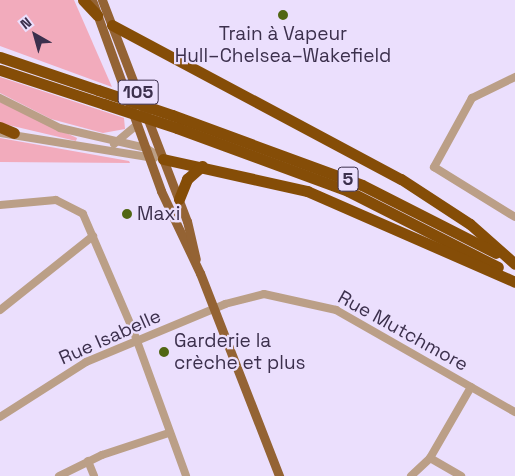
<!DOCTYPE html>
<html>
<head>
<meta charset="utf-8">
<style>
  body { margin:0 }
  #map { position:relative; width:515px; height:476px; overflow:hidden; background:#ebdffd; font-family:"Space Grotesk",sans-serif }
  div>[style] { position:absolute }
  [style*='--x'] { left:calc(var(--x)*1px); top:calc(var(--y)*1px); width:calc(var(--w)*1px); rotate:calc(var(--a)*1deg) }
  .green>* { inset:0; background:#f2abbc }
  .minor>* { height:8px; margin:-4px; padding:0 4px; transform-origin:4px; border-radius:4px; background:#bb9f87 }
  .major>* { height:9px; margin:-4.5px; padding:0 4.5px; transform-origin:4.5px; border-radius:4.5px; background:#946334 }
  .highway>* { height:11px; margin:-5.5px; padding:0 5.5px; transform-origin:5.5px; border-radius:5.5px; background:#854d07 }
  .highway-bridge>* { height:11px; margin:-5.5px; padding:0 5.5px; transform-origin:5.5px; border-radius:5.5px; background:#854d07 }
  .dots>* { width:14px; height:14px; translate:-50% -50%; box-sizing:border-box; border:2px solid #ebdffd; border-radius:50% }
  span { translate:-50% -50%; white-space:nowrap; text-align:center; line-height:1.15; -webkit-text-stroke:4.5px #ebdffd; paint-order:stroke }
  .shield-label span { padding:1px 4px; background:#ebdffd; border:1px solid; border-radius:4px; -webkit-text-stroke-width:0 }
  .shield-label { font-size:18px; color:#3c304d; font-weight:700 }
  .poi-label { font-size:19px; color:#3c304d }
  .left { translate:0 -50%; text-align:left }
  .street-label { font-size:19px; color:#3c304d }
  .north { position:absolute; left:10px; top:10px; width:50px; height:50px; -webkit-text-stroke:4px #ebdffd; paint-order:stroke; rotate:322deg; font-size:14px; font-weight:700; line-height:20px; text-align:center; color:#3c304d }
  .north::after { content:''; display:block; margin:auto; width:18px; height:22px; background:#3c304d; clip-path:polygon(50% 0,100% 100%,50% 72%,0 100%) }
</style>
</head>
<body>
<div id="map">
  <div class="green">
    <i style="clip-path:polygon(0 0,74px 0,112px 87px,0 46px)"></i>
    <i style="clip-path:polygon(0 77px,124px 118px,125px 129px,103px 133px,51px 119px,0 93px)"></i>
    <i style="clip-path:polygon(0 102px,77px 138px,76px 141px,0 123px)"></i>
    <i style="clip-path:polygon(0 138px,129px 161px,130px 163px,0 162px)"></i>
  </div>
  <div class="minor">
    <i style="--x:515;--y:77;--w:48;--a:154"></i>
    <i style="--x:472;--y:98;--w:79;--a:118.8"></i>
    <i style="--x:434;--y:167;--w:95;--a:31.7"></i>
    <i style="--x:0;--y:98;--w:67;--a:26.6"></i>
    <i style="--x:60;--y:128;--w:88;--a:13.1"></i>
    <i style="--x:146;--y:148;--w:20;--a:33"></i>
    <i style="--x:0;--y:133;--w:156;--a:9.2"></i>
    <i style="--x:114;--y:144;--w:30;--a:-40"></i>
    <i style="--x:0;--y:205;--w:56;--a:-5.1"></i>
    <i style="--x:56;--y:200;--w:30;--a:27"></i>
    <i style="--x:83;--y:214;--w:126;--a:66.7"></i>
    <i style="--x:133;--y:330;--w:155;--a:70"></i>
    <i style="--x:0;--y:310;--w:119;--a:-38.5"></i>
    <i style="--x:0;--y:417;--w:102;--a:-32.6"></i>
    <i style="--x:86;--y:362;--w:151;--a:-22.6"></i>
    <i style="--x:225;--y:304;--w:40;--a:-14.4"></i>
    <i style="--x:264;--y:294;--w:74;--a:12.5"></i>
    <i style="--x:336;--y:310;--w:206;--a:29.7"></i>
    <i style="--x:430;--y:458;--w:36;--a:30"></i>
    <i style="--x:88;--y:461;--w:16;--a:68"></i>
    <i style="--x:59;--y:476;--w:48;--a:-26"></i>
    <i style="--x:102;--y:455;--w:71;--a:-18.2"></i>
    <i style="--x:411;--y:476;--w:26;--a:-43"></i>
    <i style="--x:430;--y:458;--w:82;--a:-60"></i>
  </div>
  <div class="major">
    <i style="--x:92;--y:0;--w:203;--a:70.1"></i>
    <i style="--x:161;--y:191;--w:91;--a:64.6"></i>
    <i style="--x:200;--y:273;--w:218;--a:68.7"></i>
    <i style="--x:102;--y:0;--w:237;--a:69"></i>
    <i style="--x:187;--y:221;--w:39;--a:77"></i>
  </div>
  <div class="highway">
    <i style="--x:83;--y:0;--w:21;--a:47"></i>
    <i style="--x:112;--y:25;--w:327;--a:28.1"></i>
    <i style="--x:401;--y:179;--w:82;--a:33.1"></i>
    <i style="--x:470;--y:224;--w:60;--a:41.6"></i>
    <i style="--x:0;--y:57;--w:103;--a:18.6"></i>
    <i style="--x:0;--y:70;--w:109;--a:18.1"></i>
    <i style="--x:172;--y:115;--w:202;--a:20.2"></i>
    <i style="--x:362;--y:185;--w:150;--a:26.9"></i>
    <i style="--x:0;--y:127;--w:15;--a:23"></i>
    <i style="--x:177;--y:128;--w:182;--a:20.2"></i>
    <i style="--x:348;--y:191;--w:168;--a:26.9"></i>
    <i style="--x:163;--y:159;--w:148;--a:12.5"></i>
    <i style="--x:307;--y:191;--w:227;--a:23.6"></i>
    <i style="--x:179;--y:199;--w:22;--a:-68"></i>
    <i style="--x:187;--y:179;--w:20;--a:-41"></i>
  </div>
  <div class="highway-bridge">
    <i style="--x:98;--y:90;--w:78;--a:18.7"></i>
    <i style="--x:104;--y:104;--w:77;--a:18.2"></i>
  </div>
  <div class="dots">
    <i style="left:283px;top:15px;background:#516613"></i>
    <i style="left:127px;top:214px;background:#516613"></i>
    <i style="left:164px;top:352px;background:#516613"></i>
  </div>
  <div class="shield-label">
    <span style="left:138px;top:92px">105</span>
    <span style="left:348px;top:179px">5</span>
  </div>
  <div class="poi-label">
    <span style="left:283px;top:45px">Train à Vapeur<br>Hull–Chelsea–Wakefield</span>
    <span class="left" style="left:137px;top:214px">Maxi</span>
    <span class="left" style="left:174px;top:352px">Garderie la<br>crèche et plus</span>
  </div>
  <div class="street-label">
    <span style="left:403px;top:331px;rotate:29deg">Rue Mutchmore</span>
    <span style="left:110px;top:337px;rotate:-24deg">Rue Isabelle</span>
  </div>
  <div class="north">N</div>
</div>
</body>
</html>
